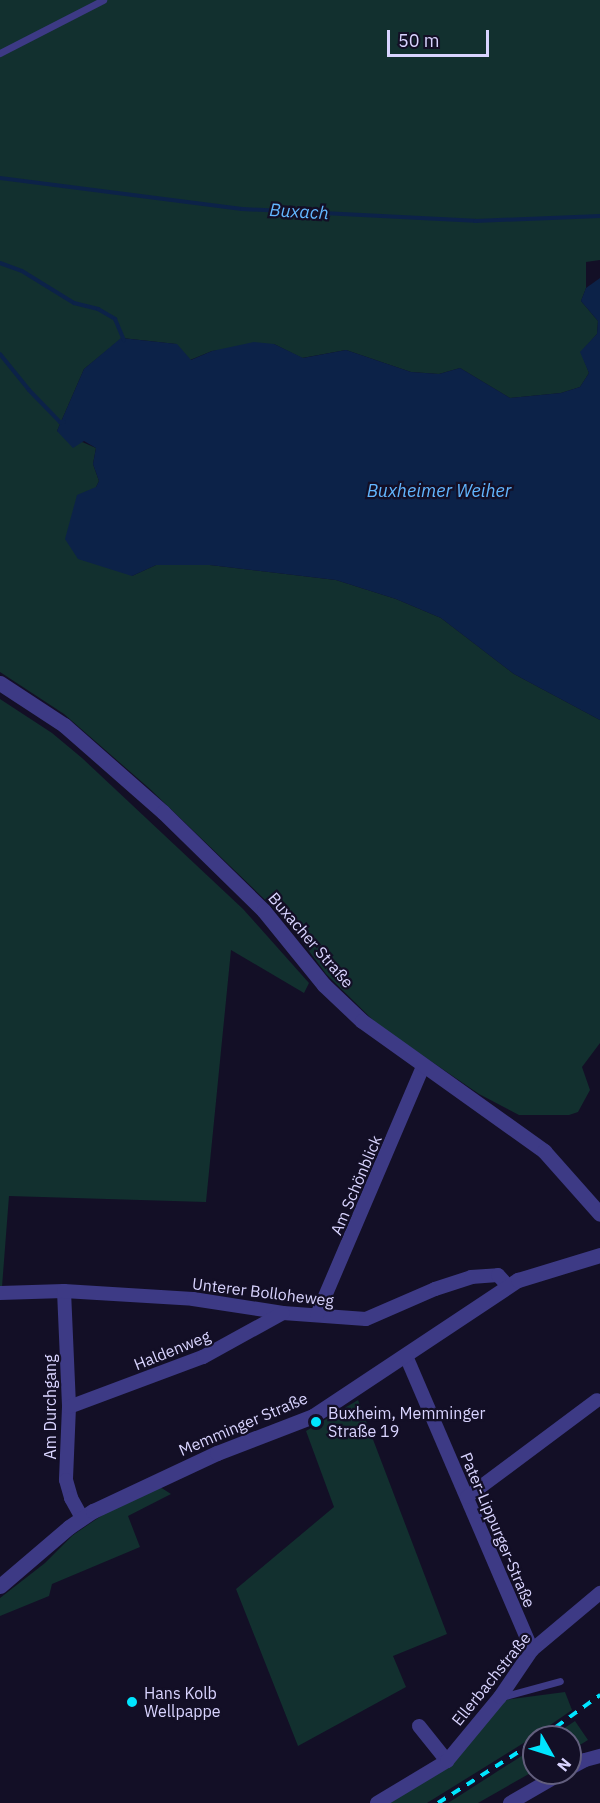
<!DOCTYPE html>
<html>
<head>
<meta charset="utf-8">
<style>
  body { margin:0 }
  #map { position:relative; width:600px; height:1803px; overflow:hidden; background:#130f26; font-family:"IBM Plex Sans",sans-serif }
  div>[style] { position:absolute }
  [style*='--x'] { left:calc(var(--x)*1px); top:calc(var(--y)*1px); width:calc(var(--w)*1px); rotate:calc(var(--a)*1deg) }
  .green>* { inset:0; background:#12302f }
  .water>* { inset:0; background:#0c2248 }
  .stream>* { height:4px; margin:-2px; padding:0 2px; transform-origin:2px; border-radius:2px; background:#0c2248 }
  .service>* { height:7px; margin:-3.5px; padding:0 3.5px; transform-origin:3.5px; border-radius:3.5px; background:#3d3a85 }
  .minor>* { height:14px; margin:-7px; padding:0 7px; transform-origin:7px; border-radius:7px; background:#3d3a85 }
  .tertiary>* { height:15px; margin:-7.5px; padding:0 7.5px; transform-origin:7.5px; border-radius:7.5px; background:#3d3a85 }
  .rail>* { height:4px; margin-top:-2px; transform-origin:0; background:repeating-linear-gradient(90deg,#00e5ff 0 9px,transparent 0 17px) }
  .dots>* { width:16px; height:16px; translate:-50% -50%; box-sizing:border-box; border:3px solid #130f26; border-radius:50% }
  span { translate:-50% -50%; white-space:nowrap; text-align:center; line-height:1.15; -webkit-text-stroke:4.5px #130f26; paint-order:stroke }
  .street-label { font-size:16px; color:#d9d4ff }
  .poi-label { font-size:16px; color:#d9d4ff }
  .left { translate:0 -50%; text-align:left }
  .water-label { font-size:18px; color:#62b6ff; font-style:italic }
  .north { position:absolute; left:522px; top:1725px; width:60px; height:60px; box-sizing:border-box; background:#130f26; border:2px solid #625e7d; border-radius:50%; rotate:129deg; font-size:16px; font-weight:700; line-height:24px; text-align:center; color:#d9d4ff }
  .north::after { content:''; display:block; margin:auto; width:21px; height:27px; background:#00e5ff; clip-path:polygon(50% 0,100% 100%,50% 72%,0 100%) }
  .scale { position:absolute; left:387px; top:30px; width:102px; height:27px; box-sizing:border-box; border:3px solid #d9d4ff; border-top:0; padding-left:8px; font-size:18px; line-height:21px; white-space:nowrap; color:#d9d4ff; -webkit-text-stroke:4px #130f26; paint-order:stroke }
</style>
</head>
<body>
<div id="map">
  <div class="green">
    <i style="clip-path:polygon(0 0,600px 0,600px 260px,586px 262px,586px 288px,581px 301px,598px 321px,597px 334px,581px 352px,589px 373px,580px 387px,561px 393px,510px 398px,460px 368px,439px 374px,411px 372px,346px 350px,302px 358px,274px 344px,212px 351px,190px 360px,176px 344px,122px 338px,84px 369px,57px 431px,96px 448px,93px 464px,99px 481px,96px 487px,132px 576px,156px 565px,210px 565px,336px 580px,396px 599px,441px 618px,514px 674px,600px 720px,600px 1043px,582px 1067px,590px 1090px,578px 1112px,569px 1115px,519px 1115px,479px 1094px,378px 1025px,326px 974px,286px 920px,150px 789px,64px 714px,0 672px)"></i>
    <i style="clip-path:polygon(0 699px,52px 733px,82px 758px,243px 909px,309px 983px,304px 993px,231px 950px,206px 1202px,9px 1196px,2px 1287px,0 1287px)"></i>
    <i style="clip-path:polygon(358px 1400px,447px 1634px,393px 1656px,406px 1687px,298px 1746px,236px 1589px,334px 1507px,306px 1431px)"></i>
    <i style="clip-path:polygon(160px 1487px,171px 1494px,128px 1516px,140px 1547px,52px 1584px,49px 1596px,0 1616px,0 1598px,45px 1563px,73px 1535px,104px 1514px)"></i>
    <i style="clip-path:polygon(565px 1692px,572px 1710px,530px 1739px,427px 1803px,388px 1803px,505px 1700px)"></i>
    <i style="clip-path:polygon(575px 1721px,588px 1740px,570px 1751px,570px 1737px,551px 1737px)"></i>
    <i style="clip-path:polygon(534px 1748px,534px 1771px,478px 1803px,448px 1803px)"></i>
  </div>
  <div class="water">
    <i style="clip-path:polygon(600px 278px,600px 720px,514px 674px,441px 618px,396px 599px,336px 580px,210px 565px,156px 565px,132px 576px,78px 559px,65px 539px,77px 495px,96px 487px,99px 481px,93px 464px,96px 448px,84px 441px,73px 448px,57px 431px,84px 369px,121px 338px,177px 344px,191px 360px,212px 351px,254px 342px,274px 344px,303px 358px,346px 350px,411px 372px,439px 374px,460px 368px,510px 398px,561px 393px,580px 387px,589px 373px,580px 352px,597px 334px,598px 321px,581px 301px,586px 288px)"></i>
  </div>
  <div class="stream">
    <i style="--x:0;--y:178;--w:244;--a:7.3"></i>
    <i style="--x:242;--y:209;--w:233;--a:2.9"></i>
    <i style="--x:475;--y:221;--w:125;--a:-2.3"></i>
    <i style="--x:0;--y:263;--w:23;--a:20"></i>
    <i style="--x:22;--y:271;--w:61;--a:31.6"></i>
    <i style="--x:74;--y:303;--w:25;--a:14"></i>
    <i style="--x:98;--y:309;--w:20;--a:30"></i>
    <i style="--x:115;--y:319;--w:23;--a:67"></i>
    <i style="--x:0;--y:354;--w:46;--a:51.1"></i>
    <i style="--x:29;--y:390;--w:45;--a:45.9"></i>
    <i style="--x:60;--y:422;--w:4;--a:0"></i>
  </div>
  <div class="service">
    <i style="--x:0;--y:53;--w:116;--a:-27.2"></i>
    <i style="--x:502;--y:1697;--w:60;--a:-15.4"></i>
  </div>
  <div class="minor">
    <i style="--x:64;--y:1291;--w:116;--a:87.5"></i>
    <i style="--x:69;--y:1407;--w:73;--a:92.4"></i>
    <i style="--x:66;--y:1480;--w:19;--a:74"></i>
    <i style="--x:71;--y:1498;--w:23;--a:61"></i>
    <i style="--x:0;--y:1293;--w:64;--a:-1.8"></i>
    <i style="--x:64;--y:1291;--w:129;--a:3.5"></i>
    <i style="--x:193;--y:1299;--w:91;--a:8.8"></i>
    <i style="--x:283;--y:1313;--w:83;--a:4.1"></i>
    <i style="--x:366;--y:1319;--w:75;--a:-23.5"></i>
    <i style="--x:435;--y:1289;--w:38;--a:-18"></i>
    <i style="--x:471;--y:1277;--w:27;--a:-4"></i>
    <i style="--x:498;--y:1275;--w:15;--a:48"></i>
    <i style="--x:317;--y:1315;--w:270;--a:-66.9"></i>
    <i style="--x:406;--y:1356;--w:320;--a:66.8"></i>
    <i style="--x:69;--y:1407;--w:143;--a:-20.5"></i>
    <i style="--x:203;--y:1357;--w:91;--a:-28.8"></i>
    <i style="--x:467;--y:1497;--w:162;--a:-36.7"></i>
    <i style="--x:419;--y:1726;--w:45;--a:51.3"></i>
    <i style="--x:570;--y:1768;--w:17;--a:-28"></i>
    <i style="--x:585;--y:1760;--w:16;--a:-15"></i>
    <i style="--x:377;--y:1803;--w:82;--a:-31"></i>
    <i style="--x:447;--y:1761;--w:83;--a:-50.4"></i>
    <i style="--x:500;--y:1697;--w:57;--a:-55.8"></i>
    <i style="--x:532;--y:1650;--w:89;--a:-40"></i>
    <i style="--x:510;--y:1803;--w:60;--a:-30"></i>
  </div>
  <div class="tertiary">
    <i style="--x:0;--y:683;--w:77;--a:33.3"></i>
    <i style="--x:64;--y:725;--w:132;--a:41.3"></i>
    <i style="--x:163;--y:812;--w:141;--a:44.4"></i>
    <i style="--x:264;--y:911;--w:95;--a:51"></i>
    <i style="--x:324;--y:985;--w:52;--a:43.5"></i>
    <i style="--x:362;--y:1021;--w:224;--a:35.5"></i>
    <i style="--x:544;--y:1151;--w:84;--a:48.4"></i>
    <i style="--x:0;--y:1586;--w:91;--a:-40.5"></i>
    <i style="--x:69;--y:1527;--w:29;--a:-34"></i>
    <i style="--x:93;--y:1511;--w:137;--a:-25.1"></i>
    <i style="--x:217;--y:1453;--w:103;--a:-21.1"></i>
    <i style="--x:313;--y:1416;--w:246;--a:-33.6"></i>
    <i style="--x:518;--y:1280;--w:86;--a:-17"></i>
  </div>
  <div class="rail">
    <i style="--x:542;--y:1737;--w:72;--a:-35.9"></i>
    <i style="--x:438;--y:1803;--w:114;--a:-32.4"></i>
  </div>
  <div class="dots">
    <i style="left:316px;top:1422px;background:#00e5ff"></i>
    <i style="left:132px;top:1702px;background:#00e5ff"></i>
  </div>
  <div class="street-label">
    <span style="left:311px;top:940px;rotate:49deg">Buxacher Straße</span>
    <span style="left:356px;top:1185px;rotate:-67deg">Am Schönblick</span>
    <span style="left:263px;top:1292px;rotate:7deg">Unterer Bolloheweg</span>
    <span style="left:172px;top:1350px;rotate:-22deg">Haldenweg</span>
    <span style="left:50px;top:1407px;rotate:-90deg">Am Durchgang</span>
    <span style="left:243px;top:1424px;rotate:-23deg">Memminger Straße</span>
    <span style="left:498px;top:1530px;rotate:67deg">Pater-Lippurger-Straße</span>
    <span style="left:491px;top:1679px;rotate:-51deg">Ellerbachstraße</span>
  </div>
  <div class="poi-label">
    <span class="left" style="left:328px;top:1422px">Buxheim, Memminger<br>Straße 19</span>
    <span class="left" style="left:144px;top:1702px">Hans Kolb<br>Wellpappe</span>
  </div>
  <div class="water-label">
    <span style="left:299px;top:212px;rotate:3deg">Buxach</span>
    <span style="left:439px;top:491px">Buxheimer Weiher</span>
  </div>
  <div class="north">N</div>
  <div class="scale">50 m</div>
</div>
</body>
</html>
